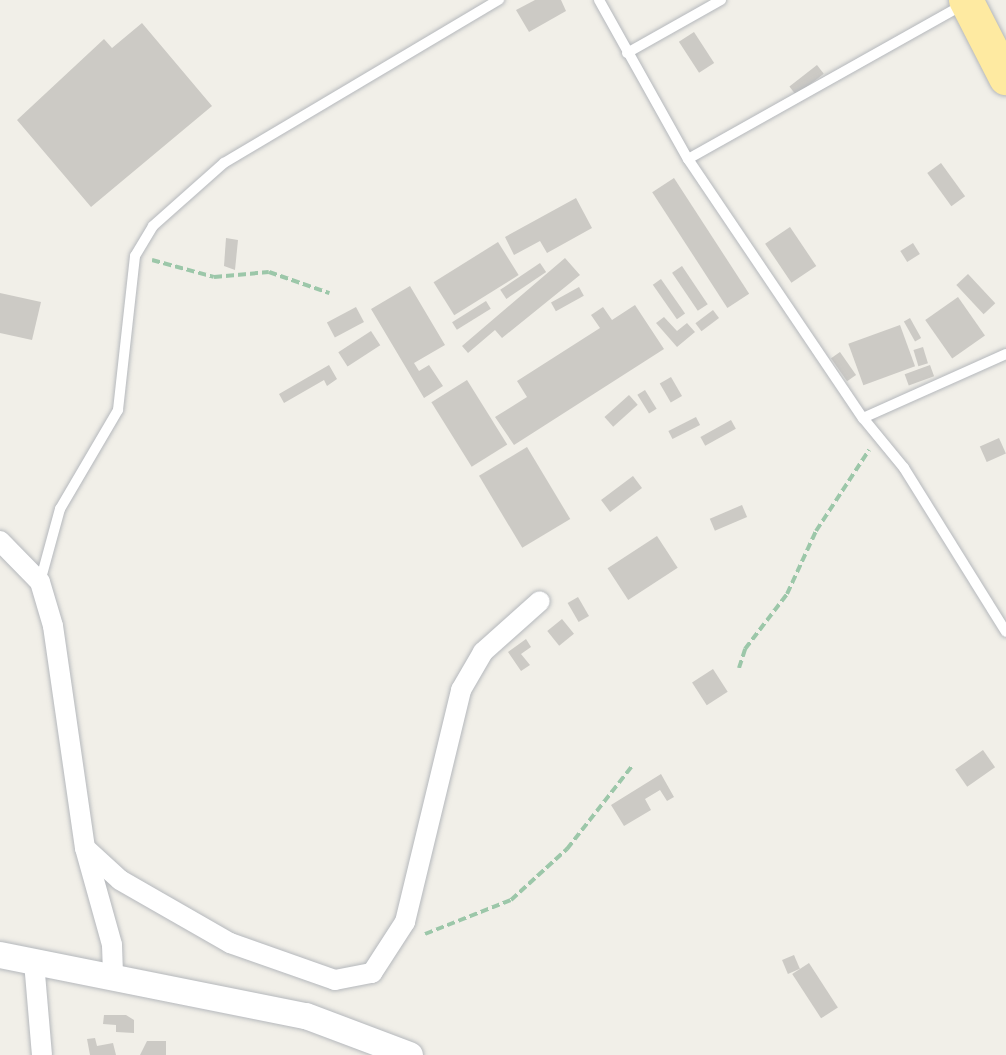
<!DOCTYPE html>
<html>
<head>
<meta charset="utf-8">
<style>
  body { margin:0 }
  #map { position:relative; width:1006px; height:1055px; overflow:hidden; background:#f1efe8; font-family:Jost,sans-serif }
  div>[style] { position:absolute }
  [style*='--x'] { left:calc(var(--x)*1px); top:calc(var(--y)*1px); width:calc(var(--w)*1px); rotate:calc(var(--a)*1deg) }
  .building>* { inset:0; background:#cccac5; transform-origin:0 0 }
  .path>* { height:4px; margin-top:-2px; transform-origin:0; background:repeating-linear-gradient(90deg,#9cc7a9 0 8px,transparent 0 12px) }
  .roads { filter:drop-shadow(0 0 2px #b5b8bc) drop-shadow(0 0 2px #b5b8bc) }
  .service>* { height:10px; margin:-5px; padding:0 5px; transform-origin:5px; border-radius:5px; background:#fff }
  .minor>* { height:20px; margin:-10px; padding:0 10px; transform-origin:10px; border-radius:10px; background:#fff }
  .tertiary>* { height:26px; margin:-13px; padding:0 13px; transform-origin:13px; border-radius:13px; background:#fff }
  .trunk>* { height:34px; margin:-17px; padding:0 17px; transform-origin:17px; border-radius:17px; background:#feeaa1 }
  span { translate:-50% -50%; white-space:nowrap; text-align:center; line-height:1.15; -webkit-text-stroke:6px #fff; paint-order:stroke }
</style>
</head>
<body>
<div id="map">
  <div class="building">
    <i style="clip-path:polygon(535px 0,561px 0,566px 11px,529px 32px,516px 10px)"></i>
    <i style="clip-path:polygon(142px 23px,212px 106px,91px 207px,17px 120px,104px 39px,112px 48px)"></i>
    <i style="left:694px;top:32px;width:37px;height:18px;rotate:57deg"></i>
    <i style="left:817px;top:65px;width:11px;height:35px;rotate:52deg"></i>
    <i style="left:941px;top:163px;width:41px;height:17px;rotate:54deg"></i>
    <i style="left:674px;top:178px;width:138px;height:26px;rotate:57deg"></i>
    <i style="clip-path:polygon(576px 198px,592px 228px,547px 253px,540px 241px,514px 255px,505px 237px)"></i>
    <i style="left:790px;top:227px;width:47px;height:30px;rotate:56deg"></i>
    <i style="clip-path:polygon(226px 238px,238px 240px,235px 270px,224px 266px)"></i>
    <i style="left:498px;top:242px;width:39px;height:76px;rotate:58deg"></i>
    <i style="left:913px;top:243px;width:13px;height:15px;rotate:58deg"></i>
    <i style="clip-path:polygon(565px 258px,580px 275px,502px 338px,495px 330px,468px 353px,462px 346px)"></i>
    <i style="left:540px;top:263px;width:11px;height:48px;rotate:56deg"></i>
    <i style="left:682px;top:266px;width:46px;height:12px;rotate:56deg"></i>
    <i style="left:968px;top:274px;width:40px;height:16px;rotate:47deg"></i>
    <i style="left:661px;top:279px;width:42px;height:10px;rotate:55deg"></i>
    <i style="clip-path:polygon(410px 286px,445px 345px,414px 363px,419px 371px,429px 365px,443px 386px,424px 398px,371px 309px)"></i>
    <i style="left:579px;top:287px;width:10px;height:32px;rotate:61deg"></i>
    <i style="clip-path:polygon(0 293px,41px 302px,32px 340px,0 333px)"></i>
    <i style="left:958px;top:297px;width:47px;height:40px;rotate:55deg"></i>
    <i style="left:486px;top:301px;width:9px;height:40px;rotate:58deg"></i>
    <i style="clip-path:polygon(635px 305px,664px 349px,514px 445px,495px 417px,527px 397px,517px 381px,600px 328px,591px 315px,603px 307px,612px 320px)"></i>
    <i style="left:356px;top:307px;width:17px;height:33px;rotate:62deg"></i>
    <i style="left:713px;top:310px;width:10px;height:22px;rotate:53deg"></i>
    <i style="clip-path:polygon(664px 317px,677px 331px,687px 323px,695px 332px,677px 347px,656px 323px)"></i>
    <i style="left:910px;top:318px;width:23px;height:7px;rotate:61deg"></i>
    <i style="left:900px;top:325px;width:44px;height:55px;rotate:70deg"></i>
    <i style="left:371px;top:331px;width:17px;height:39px;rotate:57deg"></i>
    <i style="left:923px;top:347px;width:17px;height:10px;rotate:73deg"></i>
    <i style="left:840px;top:352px;width:28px;height:11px;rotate:55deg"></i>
    <i style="clip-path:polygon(329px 365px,337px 379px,327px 386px,324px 380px,284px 403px,279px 394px)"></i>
    <i style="left:930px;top:365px;width:12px;height:27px;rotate:70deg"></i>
    <i style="left:671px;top:377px;width:22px;height:13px;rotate:60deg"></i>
    <i style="left:467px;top:380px;width:76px;height:42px;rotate:58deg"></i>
    <i style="left:645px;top:390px;width:22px;height:9px;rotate:58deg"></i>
    <i style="left:629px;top:395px;width:13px;height:33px;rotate:48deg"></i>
    <i style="left:696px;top:417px;width:9px;height:31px;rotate:63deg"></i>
    <i style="left:731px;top:420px;width:10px;height:35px;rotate:61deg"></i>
    <i style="left:999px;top:438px;width:17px;height:21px;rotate:66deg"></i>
    <i style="left:527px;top:447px;width:84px;height:56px;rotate:59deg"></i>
    <i style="left:633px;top:476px;width:15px;height:40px;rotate:53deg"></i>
    <i style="left:742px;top:505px;width:13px;height:35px;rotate:67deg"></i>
    <i style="left:657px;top:536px;width:38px;height:59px;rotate:57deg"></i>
    <i style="left:578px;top:597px;width:22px;height:12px;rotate:60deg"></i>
    <i style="left:562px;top:619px;width:19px;height:19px;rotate:51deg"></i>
    <i style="clip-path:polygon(526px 639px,531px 647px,521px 654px,530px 665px,521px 671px,508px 652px)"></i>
    <i style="left:713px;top:669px;width:27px;height:25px;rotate:57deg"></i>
    <i style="left:983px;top:750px;width:21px;height:34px;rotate:55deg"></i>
    <i style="clip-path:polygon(661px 774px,674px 797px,667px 801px,660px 790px,645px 799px,651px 810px,624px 826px,611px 805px)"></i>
    <i style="left:794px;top:955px;width:15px;height:13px;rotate:67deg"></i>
    <i style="left:809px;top:963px;width:53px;height:20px;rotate:57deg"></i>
    <i style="clip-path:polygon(104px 1015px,126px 1015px,134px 1020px,134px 1033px,116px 1032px,116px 1025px,103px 1024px)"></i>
    <i style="clip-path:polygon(95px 1038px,97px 1046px,113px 1043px,116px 1055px,90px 1055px,87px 1039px)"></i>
    <i style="clip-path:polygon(147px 1041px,166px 1041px,166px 1055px,140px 1055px)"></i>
  </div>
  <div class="path">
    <i style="--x:152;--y:260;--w:64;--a:15.3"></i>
    <i style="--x:214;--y:277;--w:55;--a:-5.2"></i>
    <i style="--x:269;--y:272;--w:64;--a:19.3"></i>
    <i style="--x:739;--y:668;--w:20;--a:-72"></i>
    <i style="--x:745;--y:649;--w:69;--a:-52.6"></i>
    <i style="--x:787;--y:594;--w:69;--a:-65.3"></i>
    <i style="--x:816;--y:531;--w:97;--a:-56.8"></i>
    <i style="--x:425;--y:934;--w:92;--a:-21.6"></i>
    <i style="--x:511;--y:900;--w:76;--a:-42.3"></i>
    <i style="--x:567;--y:849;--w:105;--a:-51.9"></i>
  </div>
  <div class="roads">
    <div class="service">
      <i style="--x:599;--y:0;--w:182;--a:60.8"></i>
      <i style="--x:688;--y:159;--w:313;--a:56"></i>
      <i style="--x:863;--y:418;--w:65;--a:50.6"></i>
      <i style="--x:904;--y:468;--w:193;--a:58.1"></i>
      <i style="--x:627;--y:53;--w:108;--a:-29.4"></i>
      <i style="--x:688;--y:159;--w:314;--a:-29.3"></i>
      <i style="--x:863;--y:418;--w:157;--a:-24.1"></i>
      <i style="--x:40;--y:582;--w:76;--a:-74.7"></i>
      <i style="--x:60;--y:509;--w:115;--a:-59.6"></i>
      <i style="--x:118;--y:410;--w:155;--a:-83.7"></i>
      <i style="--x:135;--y:256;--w:35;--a:-59"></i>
      <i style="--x:153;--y:226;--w:95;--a:-41.6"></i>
      <i style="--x:224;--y:163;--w:320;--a:-30.7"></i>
    </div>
    <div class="minor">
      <i style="--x:0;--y:541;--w:57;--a:45.7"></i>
      <i style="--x:40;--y:582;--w:46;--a:73.5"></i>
      <i style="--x:53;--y:626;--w:224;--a:81.8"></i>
      <i style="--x:85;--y:848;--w:101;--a:74.4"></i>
      <i style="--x:112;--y:945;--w:32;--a:88"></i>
      <i style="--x:85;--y:848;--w:47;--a:42.4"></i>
      <i style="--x:120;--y:880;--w:127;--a:29.8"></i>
      <i style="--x:230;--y:943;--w:111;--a:19.4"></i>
      <i style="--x:335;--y:980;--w:38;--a:-11"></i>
      <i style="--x:372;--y:973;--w:61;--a:-57.1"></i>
      <i style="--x:405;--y:922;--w:239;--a:-76.4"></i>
      <i style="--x:461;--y:690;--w:44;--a:-59.9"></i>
      <i style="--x:483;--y:652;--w:76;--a:-41.8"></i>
      <i style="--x:34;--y:962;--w:93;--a:85.1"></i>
    </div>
    <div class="tertiary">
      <i style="--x:0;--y:955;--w:312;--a:11.3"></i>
      <i style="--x:306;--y:1016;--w:111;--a:20.6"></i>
    </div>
    <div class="trunk">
      <i style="--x:966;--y:0;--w:88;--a:62.9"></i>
    </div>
  </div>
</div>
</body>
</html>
